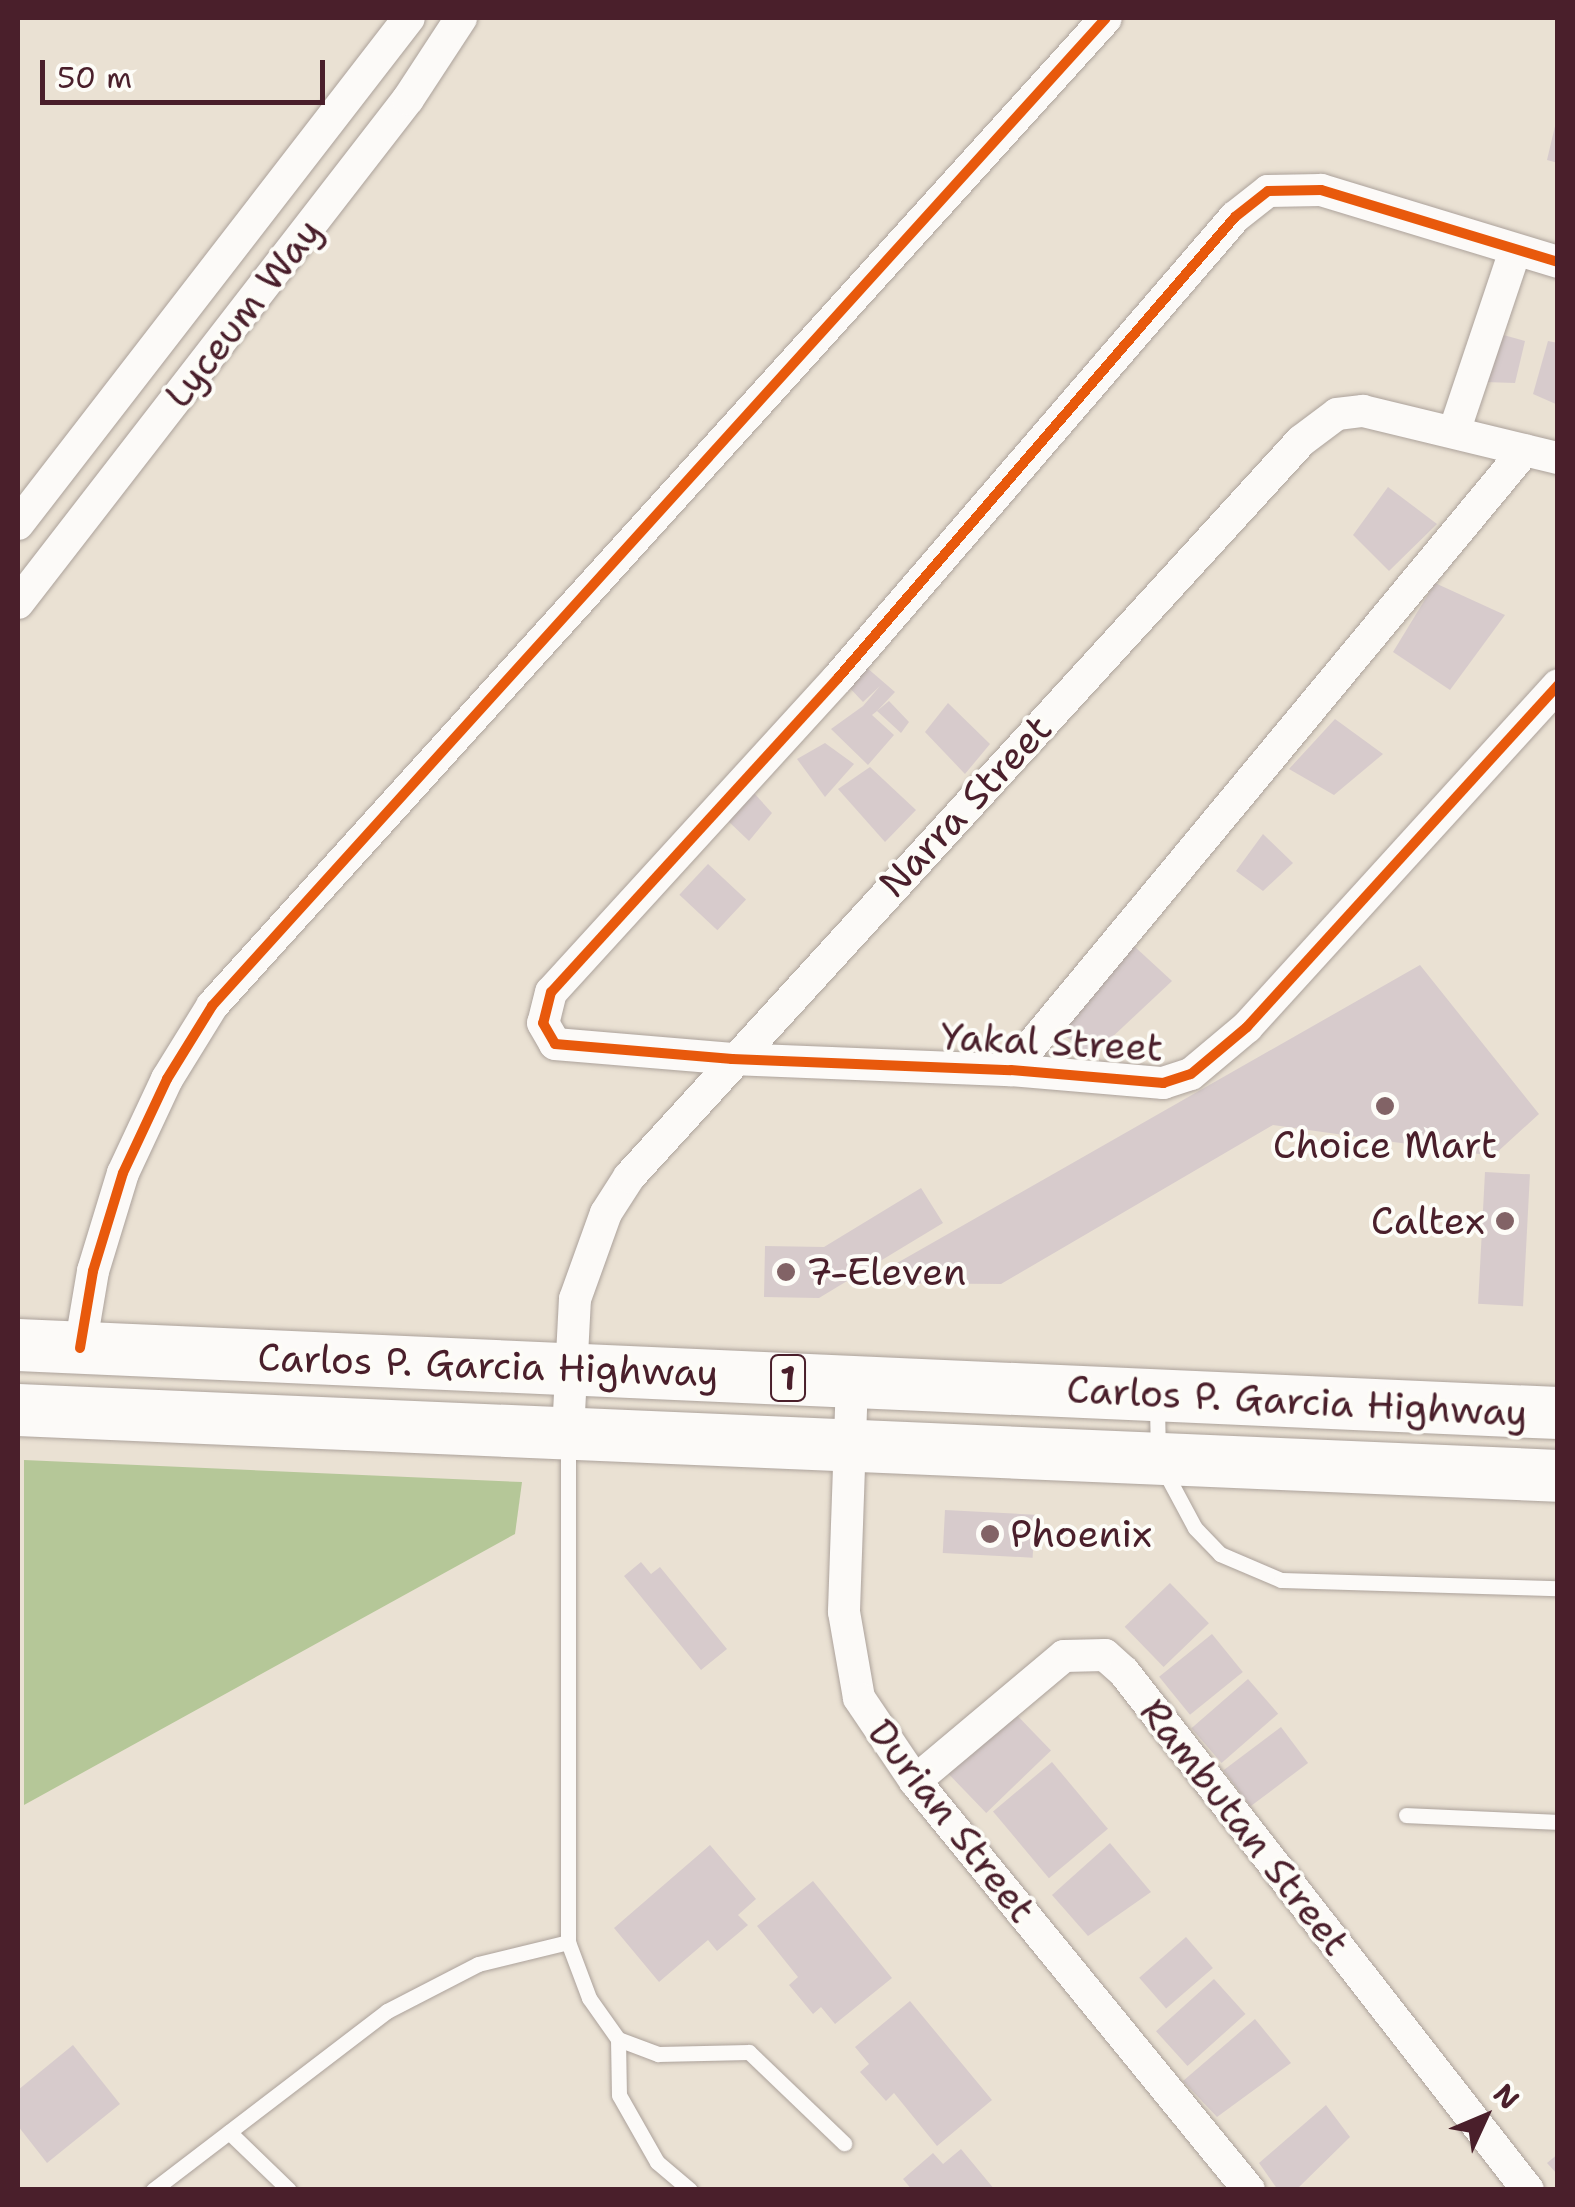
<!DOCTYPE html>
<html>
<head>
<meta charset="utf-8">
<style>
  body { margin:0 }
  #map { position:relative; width:1575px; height:2207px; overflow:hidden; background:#eae1d3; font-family:"Shantell Sans",sans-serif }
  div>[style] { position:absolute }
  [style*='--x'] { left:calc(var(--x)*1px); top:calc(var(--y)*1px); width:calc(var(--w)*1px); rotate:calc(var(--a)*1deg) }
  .forest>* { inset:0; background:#b5c798 }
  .building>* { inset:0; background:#d7cbcc; transform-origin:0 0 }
  .roads { filter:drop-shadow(0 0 2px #aca29b) drop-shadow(0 0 2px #aca29b) }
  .service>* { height:15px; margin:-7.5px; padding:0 7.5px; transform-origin:7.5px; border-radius:7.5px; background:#fcfaf8 }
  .minor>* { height:32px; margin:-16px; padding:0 16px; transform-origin:16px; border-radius:16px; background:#fcfaf8 }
  .trunk>* { height:52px; margin:-26px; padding:0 26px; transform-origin:26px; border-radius:26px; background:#fcfaf8 }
  .cycleway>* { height:10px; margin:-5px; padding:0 5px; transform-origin:5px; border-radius:5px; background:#e8590c }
  .dots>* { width:28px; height:28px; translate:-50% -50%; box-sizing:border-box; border:5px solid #fdfcf7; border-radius:50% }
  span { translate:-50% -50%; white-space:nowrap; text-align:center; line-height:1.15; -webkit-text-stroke:8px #fdfcf7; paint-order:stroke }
  .shield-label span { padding:2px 8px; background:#fdfcf7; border:2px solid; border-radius:8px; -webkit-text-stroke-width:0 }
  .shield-label { font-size:35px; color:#4a1f2b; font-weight:700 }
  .street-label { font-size:38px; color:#4a1f2b }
  .poi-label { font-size:38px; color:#4a1f2b }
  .right { translate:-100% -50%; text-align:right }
  .left { translate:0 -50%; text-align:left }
  .frame { position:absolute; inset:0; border:20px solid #4a1f2b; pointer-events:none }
  .north { position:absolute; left:1435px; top:2067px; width:100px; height:100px; -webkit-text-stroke:8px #fdfcf7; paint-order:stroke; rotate:46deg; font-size:28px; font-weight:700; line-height:40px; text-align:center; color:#4a1f2b }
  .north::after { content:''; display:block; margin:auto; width:35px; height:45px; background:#4a1f2b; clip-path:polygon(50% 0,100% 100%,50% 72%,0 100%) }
  .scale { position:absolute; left:40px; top:60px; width:285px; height:45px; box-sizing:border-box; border:5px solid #4a1f2b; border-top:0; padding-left:12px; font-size:30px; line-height:35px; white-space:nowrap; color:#4a1f2b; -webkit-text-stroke:8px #fdfcf7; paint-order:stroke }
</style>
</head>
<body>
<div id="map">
  <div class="forest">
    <i style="clip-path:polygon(24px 1460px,522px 1482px,515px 1534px,24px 1805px)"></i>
  </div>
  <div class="building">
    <i style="clip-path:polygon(1556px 122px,1558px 123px,1558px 163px,1547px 160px)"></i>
    <i style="clip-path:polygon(1500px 334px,1525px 341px,1515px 383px,1484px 382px)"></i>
    <i style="clip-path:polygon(1548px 341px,1558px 343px,1558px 405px,1533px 394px)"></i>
    <i style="clip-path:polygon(1388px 487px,1437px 524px,1389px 571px,1353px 535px)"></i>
    <i style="clip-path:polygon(1435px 583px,1505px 615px,1450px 690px,1393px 652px)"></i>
    <i style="clip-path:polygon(866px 667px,895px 692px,877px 711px,889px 701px,909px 722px,901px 733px,877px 711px,872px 715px,894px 735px,868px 765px,831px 729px,863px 706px,880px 686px,863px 702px,846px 684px)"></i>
    <i style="clip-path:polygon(948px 703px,990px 744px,965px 774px,925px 732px)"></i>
    <i style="clip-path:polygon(1335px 719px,1383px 754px,1334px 795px,1289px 769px)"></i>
    <i style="clip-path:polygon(825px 743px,854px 764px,825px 797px,797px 759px)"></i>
    <i style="clip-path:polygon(870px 767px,916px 810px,885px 842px,838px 789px)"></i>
    <i style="clip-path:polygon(754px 793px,772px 813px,749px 841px,726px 819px)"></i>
    <i style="clip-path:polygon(1263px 834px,1293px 863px,1263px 891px,1236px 871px)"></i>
    <i style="left:708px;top:864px;width:52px;height:42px;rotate:43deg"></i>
    <i style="clip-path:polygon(1134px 946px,1172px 981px,1092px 1056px,1057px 1030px)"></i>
    <i style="clip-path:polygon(1420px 965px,1539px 1114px,1493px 1156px,1273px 1125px,1001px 1284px,862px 1283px)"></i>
    <i style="left:1485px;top:1172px;width:45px;height:132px;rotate:3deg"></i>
    <i style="clip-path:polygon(921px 1188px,943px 1223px,819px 1298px,764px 1297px,765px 1246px,824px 1247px)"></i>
    <i style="left:945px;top:1510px;width:90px;height:43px;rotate:3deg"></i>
    <i style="clip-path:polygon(641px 1562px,651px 1574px,660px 1567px,727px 1649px,701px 1670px,624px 1576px)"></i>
    <i style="left:1170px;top:1583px;width:56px;height:63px;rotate:46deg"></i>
    <i style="left:1212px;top:1634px;width:49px;height:68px;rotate:51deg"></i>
    <i style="left:1248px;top:1679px;width:46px;height:75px;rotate:49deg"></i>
    <i style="left:1010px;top:1708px;width:59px;height:90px;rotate:46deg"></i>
    <i style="left:1281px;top:1727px;width:45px;height:72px;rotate:53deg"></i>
    <i style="left:1052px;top:1762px;width:87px;height:77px;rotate:50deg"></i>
    <i style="clip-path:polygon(1110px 1843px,1151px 1892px,1088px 1936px,1052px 1895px)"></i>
    <i style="clip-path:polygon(710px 1845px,756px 1899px,738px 1915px,748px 1925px,717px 1951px,708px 1940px,659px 1982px,614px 1928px)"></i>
    <i style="clip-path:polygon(813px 1881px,892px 1978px,835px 2024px,821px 2007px,813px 2014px,789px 1985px,798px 1977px,757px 1926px)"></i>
    <i style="left:1186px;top:1937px;width:41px;height:62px;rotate:49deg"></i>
    <i style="left:1214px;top:1979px;width:47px;height:78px;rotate:48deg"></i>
    <i style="clip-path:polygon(910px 2001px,992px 2100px,937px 2146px,894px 2093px,886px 2101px,860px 2072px,869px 2064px,855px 2047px)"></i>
    <i style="clip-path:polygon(1255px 2019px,1291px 2063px,1217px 2117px,1183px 2081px)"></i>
    <i style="clip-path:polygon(73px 2045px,120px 2104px,47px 2163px,18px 2126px,18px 2090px)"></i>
    <i style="clip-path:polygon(1326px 2105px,1350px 2137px,1296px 2190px,1278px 2190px,1259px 2163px)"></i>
    <i style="clip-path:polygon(961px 2149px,995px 2190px,912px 2190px,903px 2179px,933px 2153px,943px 2164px)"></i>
    <i style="clip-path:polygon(1558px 2154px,1558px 2175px,1547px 2163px)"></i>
  </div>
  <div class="roads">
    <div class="service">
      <i style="--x:1157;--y:1405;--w:54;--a:88.9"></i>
      <i style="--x:1158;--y:1459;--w:78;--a:61.8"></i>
      <i style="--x:1195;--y:1528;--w:36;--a:46"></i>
      <i style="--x:1220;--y:1554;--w:66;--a:23.1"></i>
      <i style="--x:1281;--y:1580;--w:277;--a:1.7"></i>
      <i style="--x:568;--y:1443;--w:499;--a:90"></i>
      <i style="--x:568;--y:1942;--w:60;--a:69.4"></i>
      <i style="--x:589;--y:1998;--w:50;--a:54.7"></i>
      <i style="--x:618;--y:2039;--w:43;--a:20.6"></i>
      <i style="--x:658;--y:2054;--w:91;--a:-1.3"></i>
      <i style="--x:749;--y:2052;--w:132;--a:43.8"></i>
      <i style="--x:1406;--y:1815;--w:152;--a:2.6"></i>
      <i style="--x:618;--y:2039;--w:56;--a:89"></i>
      <i style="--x:619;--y:2095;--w:77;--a:60.4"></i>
      <i style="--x:657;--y:2162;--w:43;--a:40.3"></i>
      <i style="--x:229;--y:2132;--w:83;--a:44"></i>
      <i style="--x:153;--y:2190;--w:295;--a:-37.4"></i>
      <i style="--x:387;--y:2011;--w:102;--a:-27.3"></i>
      <i style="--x:478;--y:1964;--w:93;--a:-13.7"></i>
    </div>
    <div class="minor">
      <i style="--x:1558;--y:262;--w:248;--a:-163.1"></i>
      <i style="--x:1321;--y:190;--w:53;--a:178.9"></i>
      <i style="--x:1268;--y:191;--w:42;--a:141.8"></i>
      <i style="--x:1235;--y:217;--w:608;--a:130.73"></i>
      <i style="--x:838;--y:678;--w:425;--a:132.4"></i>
      <i style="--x:551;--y:992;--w:32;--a:104"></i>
      <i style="--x:543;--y:1023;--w:24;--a:60"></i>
      <i style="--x:555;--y:1044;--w:178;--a:4.8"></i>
      <i style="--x:732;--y:1059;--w:279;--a:2.3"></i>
      <i style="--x:1011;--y:1070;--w:153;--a:4.9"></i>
      <i style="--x:1163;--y:1083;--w:29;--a:-18"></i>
      <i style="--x:1191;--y:1074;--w:73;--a:-40"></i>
      <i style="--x:1247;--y:1027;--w:462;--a:-47.7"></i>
      <i style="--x:1454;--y:432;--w:191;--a:-71.4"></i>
      <i style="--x:18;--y:524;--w:639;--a:-52.31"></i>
      <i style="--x:18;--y:603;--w:637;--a:-52.27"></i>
      <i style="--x:408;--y:99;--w:97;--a:-56.8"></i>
      <i style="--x:1011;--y:1070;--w:805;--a:-50.34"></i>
      <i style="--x:80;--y:1348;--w:78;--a:-80.4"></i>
      <i style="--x:93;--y:1271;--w:102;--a:-73"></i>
      <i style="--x:123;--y:1173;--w:104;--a:-64.9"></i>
      <i style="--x:167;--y:1079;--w:86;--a:-58.3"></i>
      <i style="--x:212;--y:1006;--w:1332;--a:-47.86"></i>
      <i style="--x:852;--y:1381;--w:231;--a:92"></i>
      <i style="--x:844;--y:1612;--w:87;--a:80.1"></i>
      <i style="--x:859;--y:1698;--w:100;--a:56"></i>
      <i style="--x:915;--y:1781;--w:528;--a:50.76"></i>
      <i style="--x:568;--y:1432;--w:133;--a:-87"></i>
      <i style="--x:575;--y:1299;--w:91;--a:-70.2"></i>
      <i style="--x:606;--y:1213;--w:43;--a:-57.4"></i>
      <i style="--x:629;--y:1177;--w:997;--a:-47.6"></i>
      <i style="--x:1301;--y:441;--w:45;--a:-36.9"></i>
      <i style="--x:1337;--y:414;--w:26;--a:-7"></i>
      <i style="--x:1363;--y:411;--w:201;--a:13.6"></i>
      <i style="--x:915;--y:1781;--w:194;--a:-40"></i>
      <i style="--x:1064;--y:1656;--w:41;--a:-1.4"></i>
      <i style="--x:1105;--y:1655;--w:25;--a:42"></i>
      <i style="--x:1124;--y:1672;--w:657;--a:52.05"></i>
    </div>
    <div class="trunk">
      <i style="--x:18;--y:1345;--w:1542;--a:2.53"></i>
      <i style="--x:18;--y:1410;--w:1541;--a:2.45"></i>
    </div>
  </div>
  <div class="cycleway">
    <i style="--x:1558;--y:262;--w:248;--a:-163.1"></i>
    <i style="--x:1321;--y:190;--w:53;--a:178.9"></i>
    <i style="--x:1268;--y:191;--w:42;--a:141.8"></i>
    <i style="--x:1235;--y:217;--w:608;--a:130.73"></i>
    <i style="--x:838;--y:678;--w:425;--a:132.4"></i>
    <i style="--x:551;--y:992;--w:32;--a:104"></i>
    <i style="--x:543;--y:1023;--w:24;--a:60"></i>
    <i style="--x:555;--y:1044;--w:178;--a:4.8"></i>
    <i style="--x:732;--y:1059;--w:279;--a:2.3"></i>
    <i style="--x:1011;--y:1070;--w:153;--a:4.9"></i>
    <i style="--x:1163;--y:1083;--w:29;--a:-18"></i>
    <i style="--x:1191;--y:1074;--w:73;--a:-40"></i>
    <i style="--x:1247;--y:1027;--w:462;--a:-47.7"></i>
    <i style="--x:80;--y:1348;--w:78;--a:-80.4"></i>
    <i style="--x:93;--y:1271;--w:102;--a:-73"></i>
    <i style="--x:123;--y:1173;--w:104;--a:-64.9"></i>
    <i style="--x:167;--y:1079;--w:86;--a:-58.3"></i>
    <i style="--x:212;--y:1006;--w:1332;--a:-47.86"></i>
  </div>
  <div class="dots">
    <i style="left:1385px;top:1106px;background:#826366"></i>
    <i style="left:1505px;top:1221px;background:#826366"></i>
    <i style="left:786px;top:1272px;background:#826366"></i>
    <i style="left:990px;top:1534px;background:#826366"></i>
  </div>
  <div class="shield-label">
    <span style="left:788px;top:1378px">1</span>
  </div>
  <div class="street-label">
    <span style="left:243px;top:313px;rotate:-52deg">Lyceum Way</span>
    <span style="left:965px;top:806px;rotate:-47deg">Narra Street</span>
    <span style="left:1052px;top:1042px;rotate:3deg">Yakal Street</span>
    <span style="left:488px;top:1365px;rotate:2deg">Carlos P. Garcia Highway</span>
    <span style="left:1297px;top:1401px;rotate:3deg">Carlos P. Garcia Highway</span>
    <span style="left:952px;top:1821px;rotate:52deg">Durian Street</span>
    <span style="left:1245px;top:1827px;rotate:52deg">Rambutan Street</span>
  </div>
  <div class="poi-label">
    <span style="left:1385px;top:1145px">Choice Mart</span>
    <span class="right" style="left:1485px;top:1221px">Caltex</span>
    <span class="left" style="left:806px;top:1272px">7-Eleven</span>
    <span class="left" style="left:1010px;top:1534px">Phoenix</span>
  </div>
  <div class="frame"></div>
  <div class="north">N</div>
  <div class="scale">50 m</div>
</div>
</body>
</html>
